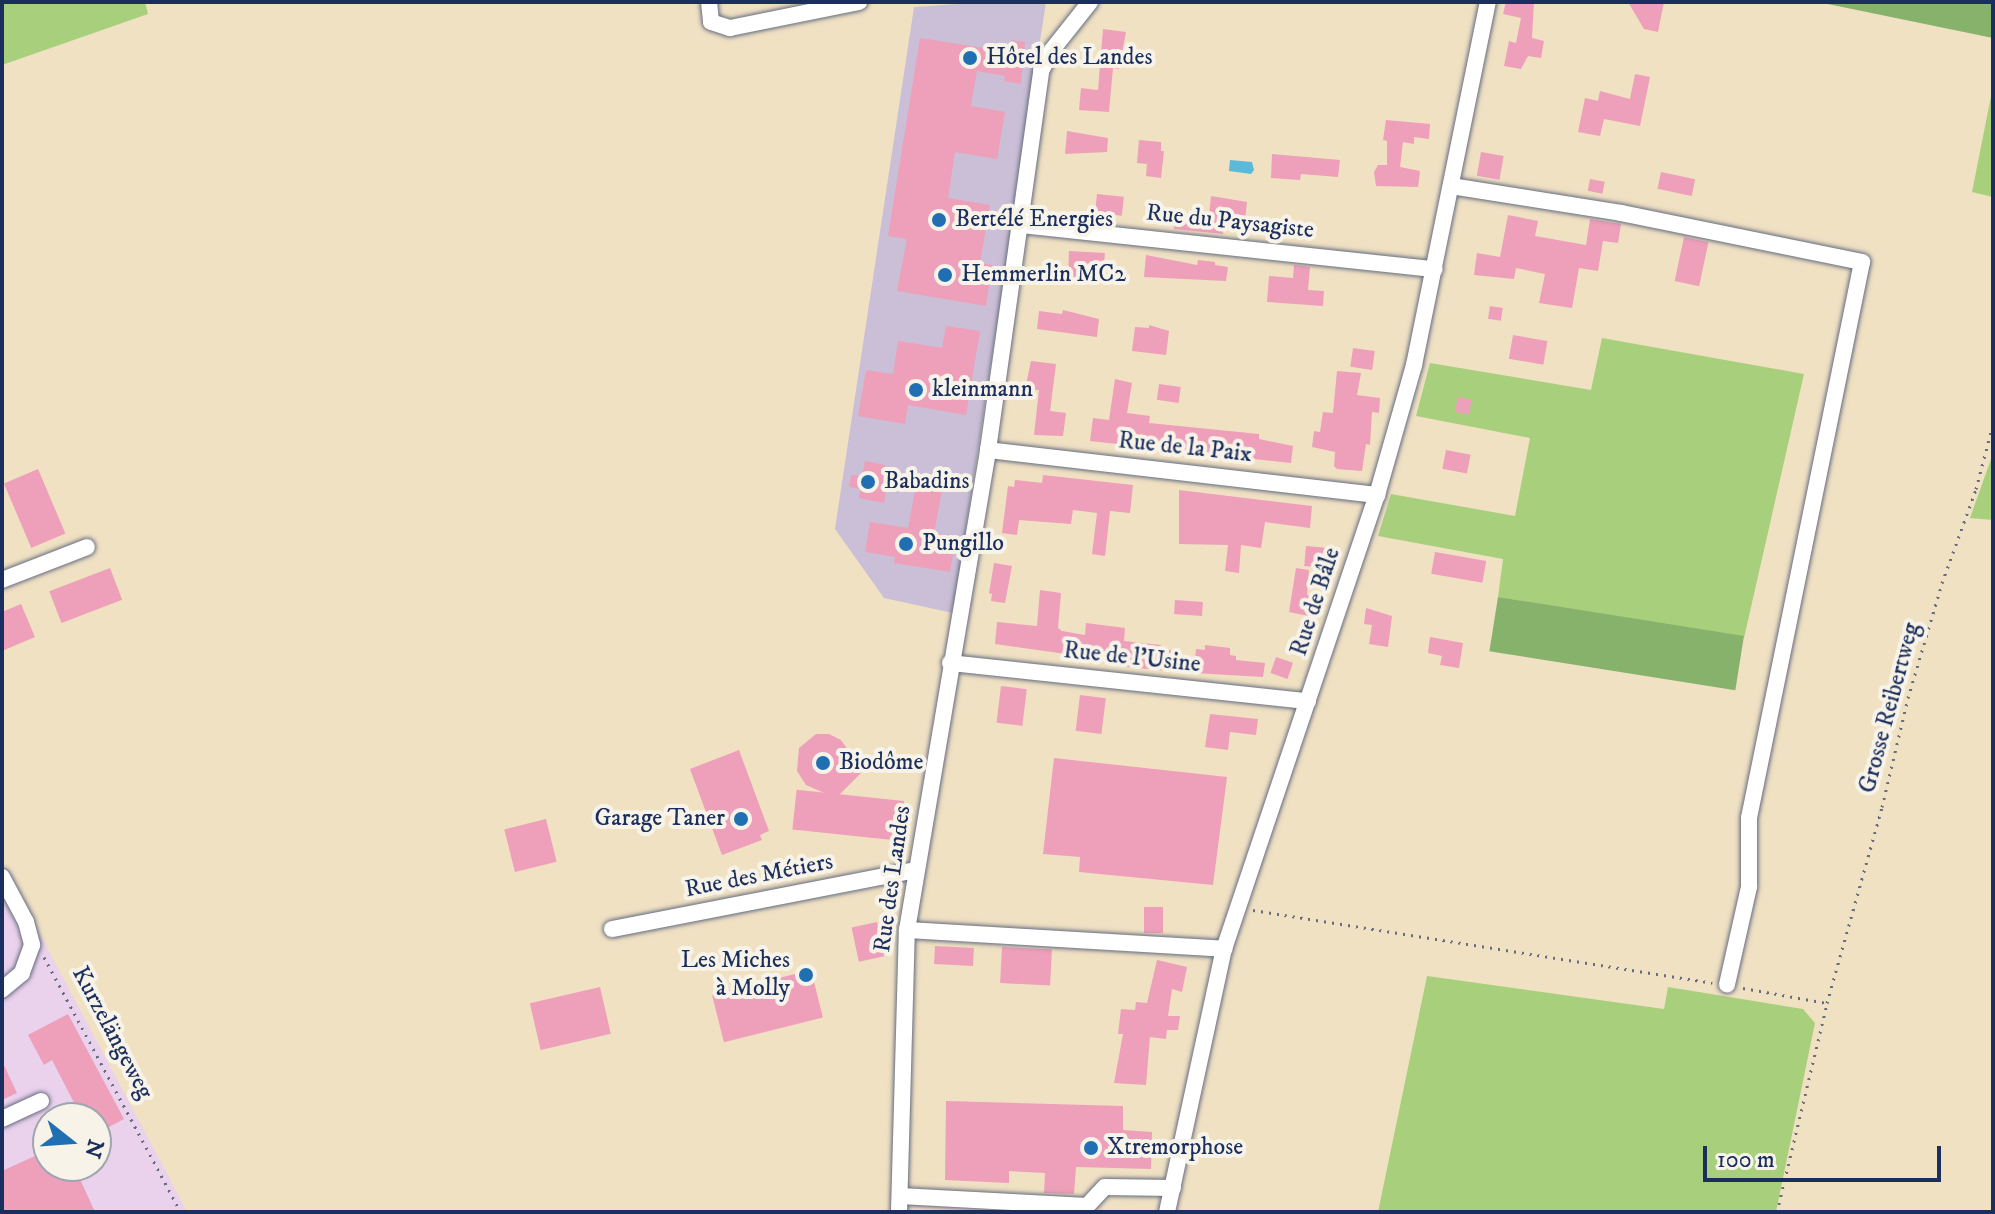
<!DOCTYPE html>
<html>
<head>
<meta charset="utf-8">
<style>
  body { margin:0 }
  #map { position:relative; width:1995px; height:1214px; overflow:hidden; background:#f0e1c3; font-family:"IM FELL DW Pica",serif }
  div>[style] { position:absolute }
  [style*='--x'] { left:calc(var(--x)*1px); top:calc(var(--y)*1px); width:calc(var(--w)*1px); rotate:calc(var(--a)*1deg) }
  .built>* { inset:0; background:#ead1ec }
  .industrial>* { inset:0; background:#cabfd6 }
  .green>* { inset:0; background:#a8d07c }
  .forest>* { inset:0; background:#86b26c; transform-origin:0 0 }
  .water>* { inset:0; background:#5bbada }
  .building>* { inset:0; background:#ee9fba; transform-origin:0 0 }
  .path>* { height:3px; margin-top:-1.5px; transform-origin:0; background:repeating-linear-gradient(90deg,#666d81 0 2px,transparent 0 8px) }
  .roads { filter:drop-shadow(0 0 2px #666d81) drop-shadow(0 0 2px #666d81) }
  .minor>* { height:16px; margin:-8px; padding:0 8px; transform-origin:8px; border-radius:8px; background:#fff }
  .dots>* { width:22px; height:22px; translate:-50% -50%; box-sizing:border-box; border:4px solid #f7f3e8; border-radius:50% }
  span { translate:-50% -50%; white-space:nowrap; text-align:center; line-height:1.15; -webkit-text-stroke:8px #f7f3e8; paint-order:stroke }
  .poi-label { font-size:24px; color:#1b2f5e }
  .left { translate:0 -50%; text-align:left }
  .right { translate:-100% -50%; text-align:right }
  .street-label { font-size:24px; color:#1b2f5e }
  .frame { position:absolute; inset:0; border:4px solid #1b2f5e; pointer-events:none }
  .north { position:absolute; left:32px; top:1102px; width:80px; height:80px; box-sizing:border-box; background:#f7f3e8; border:2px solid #9fa5b1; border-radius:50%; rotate:107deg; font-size:22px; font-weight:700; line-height:32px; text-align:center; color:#1b2f5e }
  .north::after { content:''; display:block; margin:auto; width:28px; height:36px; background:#1f6fb2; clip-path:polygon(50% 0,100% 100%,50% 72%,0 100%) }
  .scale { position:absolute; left:1703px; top:1146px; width:238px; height:36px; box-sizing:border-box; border:4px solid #1b2f5e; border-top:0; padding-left:10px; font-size:24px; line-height:28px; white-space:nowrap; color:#1b2f5e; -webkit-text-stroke:6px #f7f3e8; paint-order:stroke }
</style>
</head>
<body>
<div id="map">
  <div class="built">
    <i style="clip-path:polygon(evenodd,2px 863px,162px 1164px,187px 1212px,2px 1212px,2px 863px,48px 1118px,96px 1118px,96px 1166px,48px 1166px,48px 1118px)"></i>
  </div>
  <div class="industrial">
    <i style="clip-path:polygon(986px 2px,1046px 2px,953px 613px,884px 598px,835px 529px,914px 7px)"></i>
  </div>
  <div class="green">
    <i style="clip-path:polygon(2px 2px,145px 2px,148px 14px,2px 65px)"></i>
    <i style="clip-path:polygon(1993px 86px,1993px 197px,1972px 192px)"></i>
    <i style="clip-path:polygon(1602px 338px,1804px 374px,1744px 638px,1498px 597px,1503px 559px,1378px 536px,1391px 494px,1515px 516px,1530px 438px,1416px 416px,1430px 363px,1591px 390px)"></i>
    <i style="clip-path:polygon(1993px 450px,1993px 520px,1970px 518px,1991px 459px)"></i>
    <i style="clip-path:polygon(1427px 976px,1664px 1009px,1668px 987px,1803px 1009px,1815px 1023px,1776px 1212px,1378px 1212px)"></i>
  </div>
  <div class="forest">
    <i style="clip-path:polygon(1818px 2px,1993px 2px,1993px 38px)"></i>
    <i style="left:1498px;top:597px;width:249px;height:55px;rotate:9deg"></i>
  </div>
  <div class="water">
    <i style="clip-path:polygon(1230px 160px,1252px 162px,1254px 170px,1251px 174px,1229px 171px)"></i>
  </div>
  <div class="building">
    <i style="clip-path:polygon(1506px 2px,1534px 2px,1532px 38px,1544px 41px,1541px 58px,1528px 56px,1521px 69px,1504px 66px,1509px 41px,1516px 43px,1521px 18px,1503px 14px)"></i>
    <i style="clip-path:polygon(1628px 2px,1664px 2px,1658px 32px,1644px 29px)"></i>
    <i style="clip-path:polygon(1103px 29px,1126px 32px,1119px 69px,1113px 68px,1109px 112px,1079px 110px,1081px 88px,1098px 90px)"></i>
    <i style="clip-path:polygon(920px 38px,1009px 52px,1011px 40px,1025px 42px,1021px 84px,1004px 81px,1005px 76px,977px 71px,971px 106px,1005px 112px,997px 159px,955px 152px,948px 198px,990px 205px,980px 263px,992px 265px,986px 306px,897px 291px,907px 239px,888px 236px)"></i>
    <i style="clip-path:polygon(1635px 74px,1650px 77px,1640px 126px,1604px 119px,1600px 136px,1578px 132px,1585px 98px,1598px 101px,1600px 91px,1630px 99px)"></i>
    <i style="clip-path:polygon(1386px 120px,1430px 124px,1429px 139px,1414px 137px,1414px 144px,1403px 142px,1400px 167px,1420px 171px,1418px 187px,1376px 186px,1374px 172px,1378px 165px,1387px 165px,1387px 141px,1383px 140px)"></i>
    <i style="clip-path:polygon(1067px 131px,1108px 138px,1107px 152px,1065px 154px)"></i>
    <i style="clip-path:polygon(1139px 140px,1161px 142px,1161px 151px,1164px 151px,1161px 178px,1146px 176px,1147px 164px,1137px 163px)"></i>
    <i style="left:1481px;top:152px;width:23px;height:24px;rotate:10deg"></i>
    <i style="clip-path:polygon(1272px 154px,1340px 160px,1338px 177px,1301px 174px,1300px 180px,1271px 178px)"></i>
    <i style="left:1661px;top:172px;width:35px;height:17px;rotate:12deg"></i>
    <i style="left:1590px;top:179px;width:15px;height:12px;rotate:11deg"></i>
    <i style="left:1097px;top:194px;width:27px;height:19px;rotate:6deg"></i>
    <i style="clip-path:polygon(1211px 196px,1247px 202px,1245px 220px,1224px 218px,1223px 234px,1174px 229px,1176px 213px,1209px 216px)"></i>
    <i style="clip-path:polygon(1508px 215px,1538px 221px,1535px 236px,1586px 245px,1590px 219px,1621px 224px,1618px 243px,1603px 241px,1598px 271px,1579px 268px,1572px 308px,1539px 303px,1545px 274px,1516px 268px,1514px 279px,1474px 275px,1477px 253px,1500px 257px)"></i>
    <i style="left:1684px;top:237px;width:25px;height:45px;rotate:12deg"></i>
    <i style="clip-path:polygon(1069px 251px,1105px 253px,1102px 284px,1068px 279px)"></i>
    <i style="clip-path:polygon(1146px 255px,1197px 265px,1198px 260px,1215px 262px,1215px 265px,1228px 267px,1226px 281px,1144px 277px)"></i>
    <i style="clip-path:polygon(1294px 265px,1310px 267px,1308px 290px,1324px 291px,1323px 306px,1267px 302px,1269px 276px,1293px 278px)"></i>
    <i style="left:1490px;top:306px;width:13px;height:13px;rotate:9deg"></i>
    <i style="clip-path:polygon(1063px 310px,1099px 319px,1097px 337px,1037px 329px,1039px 311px,1062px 314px)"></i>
    <i style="clip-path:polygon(1149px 325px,1169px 331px,1166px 355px,1132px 351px,1135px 327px,1149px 328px)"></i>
    <i style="clip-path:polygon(946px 326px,980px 331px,966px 415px,908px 405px,905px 424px,858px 416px,866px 370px,893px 374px,898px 341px,942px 348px)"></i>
    <i style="left:1513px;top:335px;width:35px;height:24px;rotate:10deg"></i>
    <i style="left:1353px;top:348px;width:22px;height:19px;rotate:8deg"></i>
    <i style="clip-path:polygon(1031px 361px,1056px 364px,1050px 411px,1066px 413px,1063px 436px,1034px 435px,1039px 390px,1025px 389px)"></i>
    <i style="clip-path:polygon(1337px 371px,1361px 373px,1357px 395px,1380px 398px,1379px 413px,1372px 412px,1370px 445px,1366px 444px,1362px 471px,1337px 469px,1334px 466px,1335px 452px,1312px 447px,1314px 431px,1320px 432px,1323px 412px,1333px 413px)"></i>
    <i style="clip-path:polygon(1115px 379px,1132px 383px,1127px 413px,1150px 416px,1149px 423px,1259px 434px,1259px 439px,1293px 446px,1291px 463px,1090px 441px,1093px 418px,1109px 420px)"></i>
    <i style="left:1159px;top:384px;width:22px;height:16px;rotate:8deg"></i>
    <i style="left:1458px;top:397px;width:14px;height:15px;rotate:12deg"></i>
    <i style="left:1446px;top:450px;width:25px;height:19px;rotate:11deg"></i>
    <i style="clip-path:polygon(865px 461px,885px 465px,884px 471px,889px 472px,884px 503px,859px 498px,860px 489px,849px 487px,851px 475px,862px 476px)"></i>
    <i style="left:38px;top:469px;width:70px;height:37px;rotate:67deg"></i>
    <i style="clip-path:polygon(1043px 475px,1133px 485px,1130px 513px,1110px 511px,1105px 556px,1092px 554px,1097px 513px,1073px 510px,1071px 524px,1019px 520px,1017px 535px,1002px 533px,1008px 486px,1014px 487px,1015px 480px,1042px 483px)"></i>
    <i style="clip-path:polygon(917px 481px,943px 485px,934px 533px,956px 537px,950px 572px,894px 563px,895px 557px,865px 552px,870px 522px,908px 528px)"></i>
    <i style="clip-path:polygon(1179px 490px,1312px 506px,1310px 528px,1265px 522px,1261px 548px,1241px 545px,1239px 573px,1225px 571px,1228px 545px,1179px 544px)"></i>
    <i style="left:1306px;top:546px;width:24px;height:20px;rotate:5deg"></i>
    <i style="left:1435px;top:552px;width:52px;height:22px;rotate:10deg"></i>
    <i style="clip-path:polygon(994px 563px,1012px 566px,1005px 603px,991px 601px,992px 594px,989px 593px)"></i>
    <i style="left:110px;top:568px;width:34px;height:65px;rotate:69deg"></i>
    <i style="clip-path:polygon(1296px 568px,1309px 570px,1307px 595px,1313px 596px,1309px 616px,1289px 612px)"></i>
    <i style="clip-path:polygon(1040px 590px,1061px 593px,1058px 628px,1062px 631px,1085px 635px,1086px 623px,1125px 628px,1124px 641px,1161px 645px,1160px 649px,1171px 650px,1169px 671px,1127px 667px,1128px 655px,1066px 647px,1066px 654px,995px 644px,997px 622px,1037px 626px)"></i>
    <i style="left:1175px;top:600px;width:28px;height:14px;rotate:4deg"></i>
    <i style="clip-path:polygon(21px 604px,35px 637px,2px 651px,2px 612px)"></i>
    <i style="clip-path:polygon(1366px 608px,1392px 616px,1388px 647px,1369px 644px,1372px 625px,1364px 624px)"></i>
    <i style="clip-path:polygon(1430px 637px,1463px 643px,1459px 668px,1440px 665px,1442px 656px,1428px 653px)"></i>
    <i style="clip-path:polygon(1205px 645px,1230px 648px,1230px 655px,1236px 656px,1236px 660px,1265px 663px,1263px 677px,1194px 673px,1196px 649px,1205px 650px)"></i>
    <i style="left:1276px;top:657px;width:18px;height:17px;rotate:19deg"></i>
    <i style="left:1001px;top:686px;width:26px;height:37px;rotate:7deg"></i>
    <i style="left:1080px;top:695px;width:26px;height:36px;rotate:7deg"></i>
    <i style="clip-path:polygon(1210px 714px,1258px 719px,1256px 735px,1230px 732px,1228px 750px,1205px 747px)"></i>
    <i style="clip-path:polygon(816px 734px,829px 734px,841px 740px,848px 750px,849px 762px,862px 772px,836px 798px,806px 785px,797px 771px,799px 748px)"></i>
    <i style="clip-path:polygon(739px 750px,769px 831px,760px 835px,762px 840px,722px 855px,690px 769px)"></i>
    <i style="clip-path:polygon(1054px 758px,1227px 777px,1213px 885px,1079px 872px,1080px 857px,1043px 854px)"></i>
    <i style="left:904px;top:801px;width:40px;height:108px;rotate:96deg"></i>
    <i style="left:546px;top:819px;width:44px;height:43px;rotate:76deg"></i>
    <i style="left:1144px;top:907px;width:19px;height:26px"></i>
    <i style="left:877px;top:922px;width:35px;height:26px;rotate:78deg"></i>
    <i style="left:935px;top:946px;width:39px;height:18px;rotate:3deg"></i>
    <i style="left:1002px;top:947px;width:50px;height:36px;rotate:3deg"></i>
    <i style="clip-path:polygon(1157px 960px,1187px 967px,1182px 992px,1172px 989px,1168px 1016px,1180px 1016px,1178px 1030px,1167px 1030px,1166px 1039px,1150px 1037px,1146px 1085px,1114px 1083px,1123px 1034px,1118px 1034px,1121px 1009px,1135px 1010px,1136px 1002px,1147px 1003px)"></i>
    <i style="left:811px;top:970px;width:49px;height:102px;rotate:76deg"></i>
    <i style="left:600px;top:987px;width:48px;height:72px;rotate:77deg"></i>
    <i style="clip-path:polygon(68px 1014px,124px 1119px,96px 1134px,96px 1118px,82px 1118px,52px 1060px,44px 1065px,28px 1035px)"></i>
    <i style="clip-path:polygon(2px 1061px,17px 1093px,2px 1100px)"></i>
    <i style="clip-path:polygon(946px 1101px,1123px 1106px,1123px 1130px,1152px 1132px,1151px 1169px,1076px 1167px,1074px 1194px,1044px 1193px,1045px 1173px,1009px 1171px,1009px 1183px,945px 1180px)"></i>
    <i style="clip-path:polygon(48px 1150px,48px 1166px,74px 1166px,95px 1212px,2px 1212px,2px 1171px)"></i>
  </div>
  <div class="path">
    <i style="--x:1253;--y:910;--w:465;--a:9"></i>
    <i style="--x:44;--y:957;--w:289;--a:61.8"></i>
    <i style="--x:1743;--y:988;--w:85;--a:10.1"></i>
    <i style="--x:1827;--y:1003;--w:204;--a:-74.3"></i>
    <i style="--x:1882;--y:807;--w:112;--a:-76.6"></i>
    <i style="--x:1908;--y:698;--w:120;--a:-73.5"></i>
    <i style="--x:1942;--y:583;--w:100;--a:-70.1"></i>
    <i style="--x:1976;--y:489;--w:67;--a:-75.3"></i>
    <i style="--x:1777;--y:1212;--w:215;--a:-76.5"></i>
  </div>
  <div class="roads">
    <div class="minor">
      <i style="--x:709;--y:2;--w:20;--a:84"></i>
      <i style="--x:711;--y:22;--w:20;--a:18"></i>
      <i style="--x:730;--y:28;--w:132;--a:-11.4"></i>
      <i style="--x:1451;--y:186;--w:172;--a:9"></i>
      <i style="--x:1621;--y:213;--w:246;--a:11.5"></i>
      <i style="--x:1862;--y:262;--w:567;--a:101.49"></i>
      <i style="--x:1749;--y:818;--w:69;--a:90"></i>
      <i style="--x:1749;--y:887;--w:100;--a:102.7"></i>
      <i style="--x:1020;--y:225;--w:417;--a:6.1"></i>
      <i style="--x:988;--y:450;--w:392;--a:6.6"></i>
      <i style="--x:2;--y:580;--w:91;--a:-21.2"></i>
      <i style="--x:950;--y:663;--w:360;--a:6.1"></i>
      <i style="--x:2;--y:877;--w:51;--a:61.9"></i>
      <i style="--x:26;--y:922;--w:24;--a:75"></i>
      <i style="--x:32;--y:945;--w:30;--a:110"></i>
      <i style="--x:22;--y:973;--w:26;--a:140"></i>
      <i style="--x:612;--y:929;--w:310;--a:-11"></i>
      <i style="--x:907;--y:930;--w:318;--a:3.4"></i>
      <i style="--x:2;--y:1119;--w:43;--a:-24.8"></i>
      <i style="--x:900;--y:1196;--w:187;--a:3.1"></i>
      <i style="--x:1087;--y:1206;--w:26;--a:-47"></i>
      <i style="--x:1105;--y:1187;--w:68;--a:0.8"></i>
      <i style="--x:899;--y:1212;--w:282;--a:-88.4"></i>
      <i style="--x:907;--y:930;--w:487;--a:-80.4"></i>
      <i style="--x:988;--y:450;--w:383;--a:-82"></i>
      <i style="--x:1041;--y:71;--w:24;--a:-62"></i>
      <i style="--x:1052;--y:50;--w:61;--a:-51.6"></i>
      <i style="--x:1167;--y:1212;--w:269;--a:-77.8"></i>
      <i style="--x:1224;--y:949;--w:479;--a:-71.4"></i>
      <i style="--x:1377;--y:495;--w:135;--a:-74.1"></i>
      <i style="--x:1414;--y:365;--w:370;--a:-78.5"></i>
    </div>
  </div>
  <div class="dots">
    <i style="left:970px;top:58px;background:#1f6fb2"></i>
    <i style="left:939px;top:220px;background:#1f6fb2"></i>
    <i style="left:945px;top:275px;background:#1f6fb2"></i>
    <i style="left:916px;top:390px;background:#1f6fb2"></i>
    <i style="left:868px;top:482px;background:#1f6fb2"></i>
    <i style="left:906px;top:544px;background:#1f6fb2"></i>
    <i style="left:823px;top:763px;background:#1f6fb2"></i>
    <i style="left:741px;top:819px;background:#1f6fb2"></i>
    <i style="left:806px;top:975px;background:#1f6fb2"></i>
    <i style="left:1091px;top:1148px;background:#1f6fb2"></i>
  </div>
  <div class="poi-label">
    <span class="left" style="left:986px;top:58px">Hôtel des Landes</span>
    <span class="left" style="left:955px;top:220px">Bertélé Energies</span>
    <span class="left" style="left:961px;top:275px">Hemmerlin MC2</span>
    <span class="left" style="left:932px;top:390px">kleinmann</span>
    <span class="left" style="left:884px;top:482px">Babadins</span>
    <span class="left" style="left:922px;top:544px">Pungillo</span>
    <span class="left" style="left:839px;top:763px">Biodôme</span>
    <span class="right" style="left:725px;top:819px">Garage Taner</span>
    <span class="right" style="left:790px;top:975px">Les Miches<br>à Molly</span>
    <span class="left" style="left:1107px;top:1148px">Xtremorphose</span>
  </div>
  <div class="street-label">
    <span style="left:1230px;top:222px;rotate:6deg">Rue du Paysagiste</span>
    <span style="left:1185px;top:448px;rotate:6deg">Rue de la Paix</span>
    <span style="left:1316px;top:602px;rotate:-72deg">Rue de Bâle</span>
    <span style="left:1132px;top:658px;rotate:6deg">Rue de l'Usine</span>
    <span style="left:1890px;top:708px;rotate:-75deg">Grosse Reibertweg</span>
    <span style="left:759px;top:876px;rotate:-11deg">Rue des Métiers</span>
    <span style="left:893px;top:879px;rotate:-82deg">Rue des Landes</span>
    <span style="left:112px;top:1033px;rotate:62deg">Kurzelängeweg</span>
  </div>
  <div class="frame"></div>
  <div class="north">N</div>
  <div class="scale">100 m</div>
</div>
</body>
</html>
